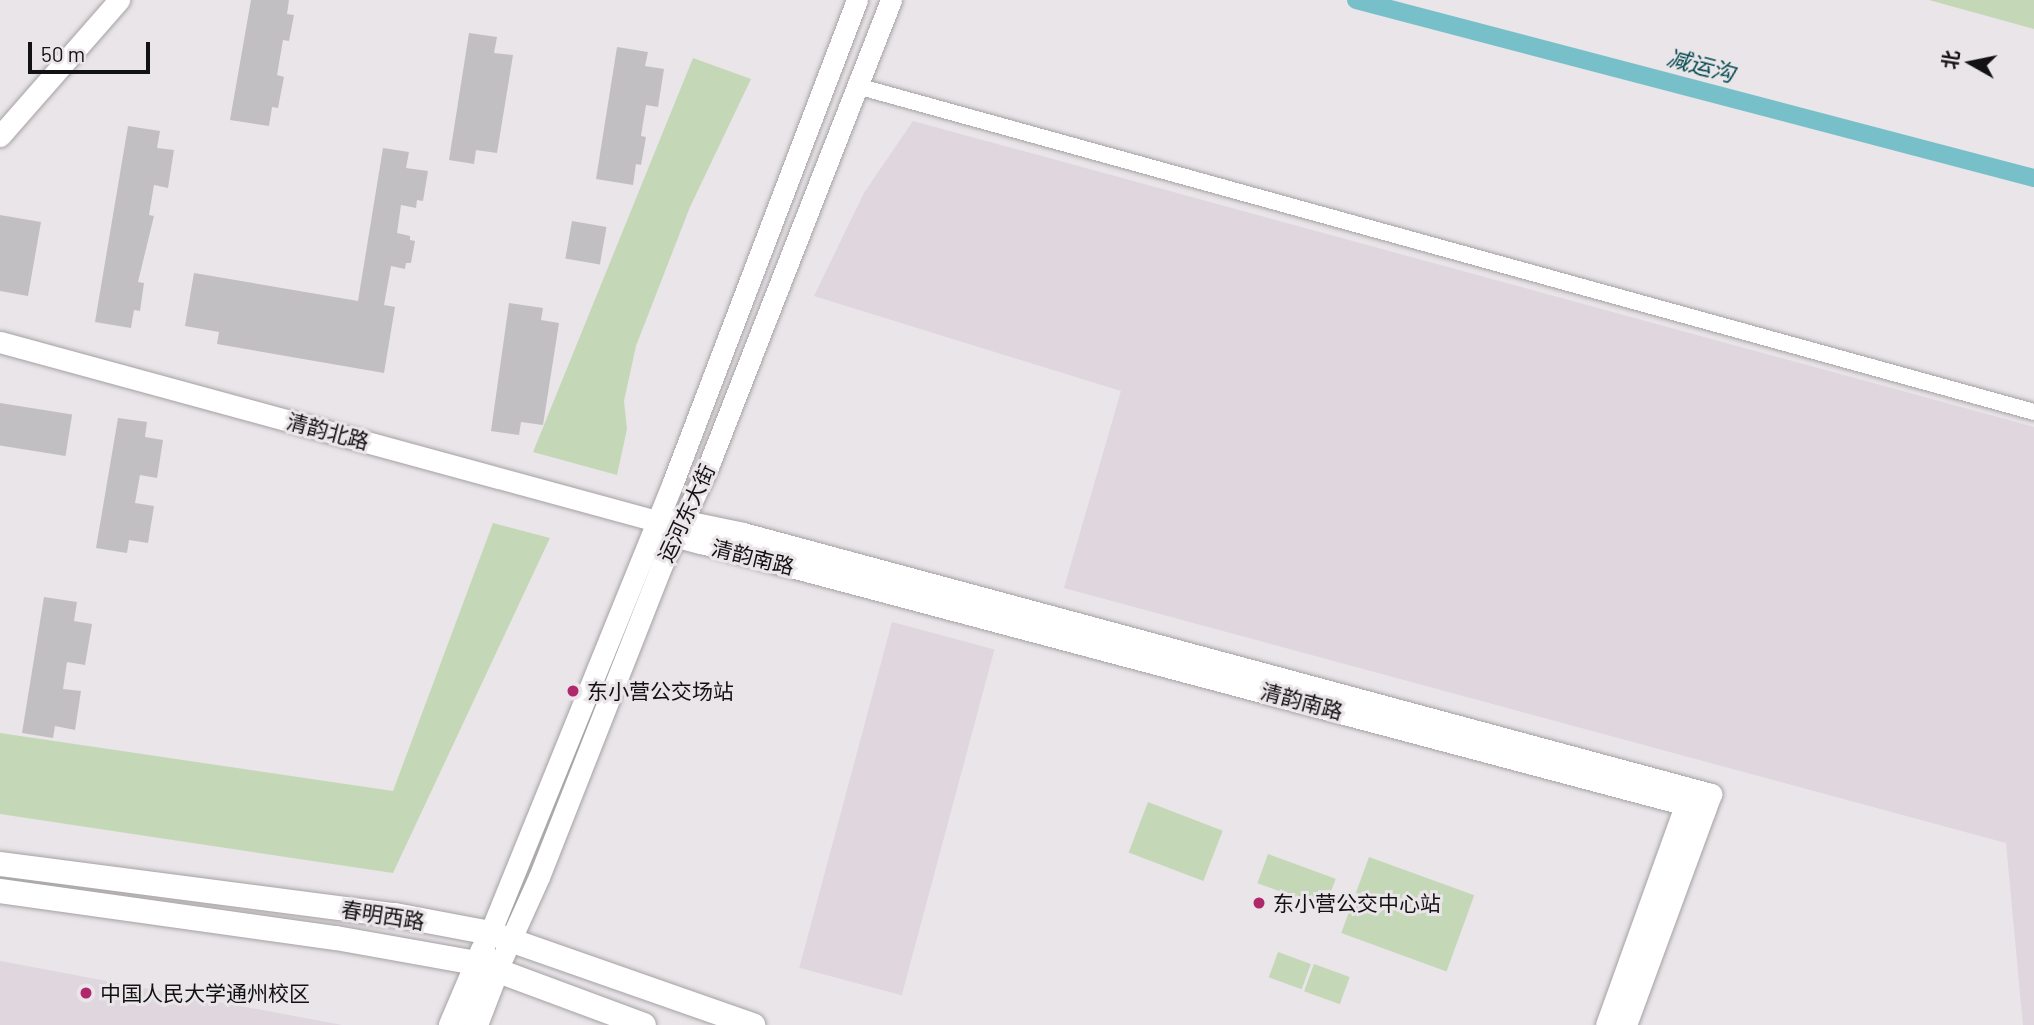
<!DOCTYPE html>
<html>
<head>
<meta charset="utf-8">
<style>
  body { margin:0 }
  #map { position:relative; width:2034px; height:1025px; overflow:hidden; background:#e9e5e8; font-family:Barlow,"Noto Sans SC",sans-serif }
  div>[style] { position:absolute }
  [style*='--x'] { left:calc(var(--x)*1px); top:calc(var(--y)*1px); width:calc(var(--w)*1px); rotate:calc(var(--a)*1deg) }
  .built>* { inset:0; background:#dfd6de; transform-origin:0 0 }
  .green>* { inset:0; background:#c4d8b7; transform-origin:0 0 }
  .canal>* { height:18px; margin:-9px; padding:0 9px; transform-origin:9px; border-radius:9px; background:#77c0c9 }
  .building>* { inset:0; background:#c2bfc2; transform-origin:0 0 }
  .roads { filter:drop-shadow(0 0 2px #a5a1a4) drop-shadow(0 0 2px #a5a1a4) }
  .street>* { height:16px; margin:-8px; padding:0 8px; transform-origin:8px; border-radius:8px; background:#fff }
  .secondary>* { height:21px; margin:-10.5px; padding:0 10.5px; transform-origin:10.5px; border-radius:10.5px; background:#fff }
  .primary>* { height:24px; margin:-12px; padding:0 12px; transform-origin:12px; border-radius:12px; background:#fff }
  .dots>* { width:19px; height:19px; translate:-50% -50%; box-sizing:border-box; border:4px solid #e9e5e8; border-radius:50% }
  span { translate:-50% -50%; white-space:nowrap; text-align:center; line-height:1.15; -webkit-text-stroke:6px #e9e5e8; paint-order:stroke }
  .street-label { font-size:21px; color:#131213 }
  .poi-label { font-size:21px; color:#131213 }
  .left { translate:0 -50%; text-align:left }
  .water-label { font-size:23px; color:#024950; font-style:italic }
  .north { position:absolute; left:1936px; top:28px; width:70px; height:70px; -webkit-text-stroke:5px #e9e5e8; paint-order:stroke; rotate:279deg; font-size:19px; font-weight:700; line-height:28px; text-align:center; color:#131213 }
  .north::after { content:''; display:block; margin:auto; width:24px; height:32px; background:#131213; clip-path:polygon(50% 0,100% 100%,50% 72%,0 100%) }
  .scale { position:absolute; left:28px; top:42px; width:122px; height:32px; box-sizing:border-box; border:4px solid #131213; border-top:0; padding-left:9px; font-size:21px; line-height:24px; white-space:nowrap; color:#131213; -webkit-text-stroke:5px #e9e5e8; paint-order:stroke }
</style>
</head>
<body>
<div id="map">
  <div class="built">
    <i style="clip-path:polygon(913px 121px,2034px 427px,2034px 1025px,2023px 1025px,2006px 843px,1064px 588px,1121px 391px,814px 296px,864px 193px)"></i>
    <i style="left:892px;top:622px;width:106px;height:358px;rotate:15deg"></i>
    <i style="clip-path:polygon(0 961px,342px 1025px,0 1025px)"></i>
  </div>
  <div class="green">
    <i style="clip-path:polygon(1929px 0,2034px 0,2034px 29px)"></i>
    <i style="clip-path:polygon(693px 58px,751px 79px,690px 207px,636px 346px,624px 401px,627px 429px,617px 475px,533px 452px)"></i>
    <i style="clip-path:polygon(493px 523px,550px 538px,393px 873px,0 814px,0 733px,393px 791px)"></i>
    <i style="left:1148px;top:802px;width:80px;height:54px;rotate:21deg"></i>
    <i style="left:1268px;top:854px;width:72px;height:31px;rotate:20deg"></i>
    <i style="left:1369px;top:857px;width:112px;height:81px;rotate:20deg"></i>
    <i style="left:1278px;top:952px;width:35px;height:27px;rotate:20deg"></i>
    <i style="left:1314px;top:964px;width:38px;height:29px;rotate:20deg"></i>
  </div>
  <div class="canal">
    <i style="--x:1356;--y:0;--w:701;--a:14.71"></i>
  </div>
  <div class="building">
    <i style="clip-path:polygon(251px 0,289px 0,287px 14px,294px 15px,289px 41px,283px 40px,277px 75px,284px 77px,278px 108px,272px 107px,269px 126px,230px 120px)"></i>
    <i style="clip-path:polygon(469px 33px,497px 37px,494px 53px,513px 55px,497px 153px,476px 150px,474px 164px,449px 160px)"></i>
    <i style="clip-path:polygon(617px 47px,648px 52px,645px 66px,664px 69px,658px 107px,646px 105px,641px 136px,646px 137px,641px 165px,636px 164px,633px 185px,596px 179px)"></i>
    <i style="clip-path:polygon(128px 126px,160px 131px,157px 148px,174px 150px,168px 188px,154px 185px,149px 215px,154px 216px,138px 282px,144px 283px,140px 311px,134px 310px,131px 328px,95px 322px)"></i>
    <i style="clip-path:polygon(383px 148px,409px 152px,406px 168px,428px 171px,423px 201px,417px 200px,416px 208px,401px 205px,397px 233px,410px 236px,410px 240px,415px 241px,411px 263px,406px 263px,405px 269px,391px 266px,384px 305px,395px 307px,384px 373px,217px 344px,219px 332px,185px 326px,194px 273px,358px 301px)"></i>
    <i style="clip-path:polygon(0 215px,41px 222px,28px 296px,0 291px)"></i>
    <i style="left:572px;top:221px;width:35px;height:38px;rotate:10deg"></i>
    <i style="clip-path:polygon(509px 303px,543px 308px,541px 320px,559px 323px,543px 425px,521px 422px,519px 435px,491px 431px)"></i>
    <i style="left:0;top:403px;width:73px;height:42px;rotate:9deg"></i>
    <i style="clip-path:polygon(118px 418px,147px 422px,145px 437px,163px 440px,157px 478px,140px 475px,135px 503px,154px 506px,148px 543px,129px 540px,127px 553px,96px 548px)"></i>
    <i style="clip-path:polygon(44px 597px,77px 602px,74px 621px,92px 624px,85px 665px,67px 662px,63px 689px,81px 691px,75px 730px,55px 726px,53px 738px,22px 733px)"></i>
  </div>
  <div class="roads">
    <div class="street">
      <i style="--x:857;--y:86;--w:1221;--a:15.48"></i>
    </div>
    <div class="secondary">
      <i style="--x:0;--y:136;--w:181;--a:-48.8"></i>
      <i style="--x:0;--y:342;--w:680;--a:15.26"></i>
      <i style="--x:656;--y:521;--w:25;--a:-2"></i>
      <i style="--x:681;--y:520;--w:63;--a:11.8"></i>
      <i style="--x:743;--y:533;--w:1003;--a:15.09"></i>
      <i style="--x:1711;--y:794;--w:246;--a:110.2"></i>
      <i style="--x:656;--y:521;--w:23;--a:40"></i>
      <i style="--x:674;--y:536;--w:28;--a:15"></i>
      <i style="--x:701;--y:543;--w:1039;--a:14.89"></i>
      <i style="--x:490;--y:933;--w:487;--a:-67.9"></i>
      <i style="--x:673;--y:482;--w:516;--a:-69.11"></i>
      <i style="--x:497;--y:970;--w:102;--a:-65.7"></i>
      <i style="--x:539;--y:877;--w:333;--a:-68.5"></i>
      <i style="--x:661;--y:567;--w:110;--a:-64.8"></i>
      <i style="--x:708;--y:467;--w:502;--a:-68.6"></i>
      <i style="--x:1606;--y:1025;--w:245;--a:-70.2"></i>
    </div>
    <div class="primary">
      <i style="--x:0;--y:864;--w:398;--a:7.4"></i>
      <i style="--x:395;--y:915;--w:97;--a:10.7"></i>
      <i style="--x:490;--y:933;--w:279;--a:19.3"></i>
      <i style="--x:0;--y:891;--w:339;--a:8"></i>
      <i style="--x:336;--y:938;--w:143;--a:10.1"></i>
      <i style="--x:477;--y:963;--w:178;--a:20.4"></i>
      <i style="--x:451;--y:1025;--w:82;--a:-66.9"></i>
      <i style="--x:476;--y:1025;--w:59;--a:-69.1"></i>
    </div>
  </div>
  <div class="dots">
    <i style="left:573px;top:691px;background:#af286c"></i>
    <i style="left:1259px;top:903px;background:#af286c"></i>
    <i style="left:86px;top:993px;background:#af286c"></i>
  </div>
  <div class="street-label">
    <span style="left:328px;top:431px;rotate:15deg">清韵北路</span>
    <span style="left:686px;top:513px;rotate:-65deg">运河东大街</span>
    <span style="left:753px;top:557px;rotate:14deg">清韵南路</span>
    <span style="left:1302px;top:701px;rotate:15deg">清韵南路</span>
    <span style="left:383px;top:915px;rotate:9deg">春明西路</span>
  </div>
  <div class="poi-label">
    <span class="left" style="left:587px;top:691px">东小营公交场站</span>
    <span class="left" style="left:1273px;top:903px">东小营公交中心站</span>
    <span class="left" style="left:100px;top:993px">中国人民大学通州校区</span>
  </div>
  <div class="water-label">
    <span style="left:1701px;top:65px;rotate:15deg">减运沟</span>
  </div>
  <div class="north">北</div>
  <div class="scale">50 m</div>
</div>
</body>
</html>
